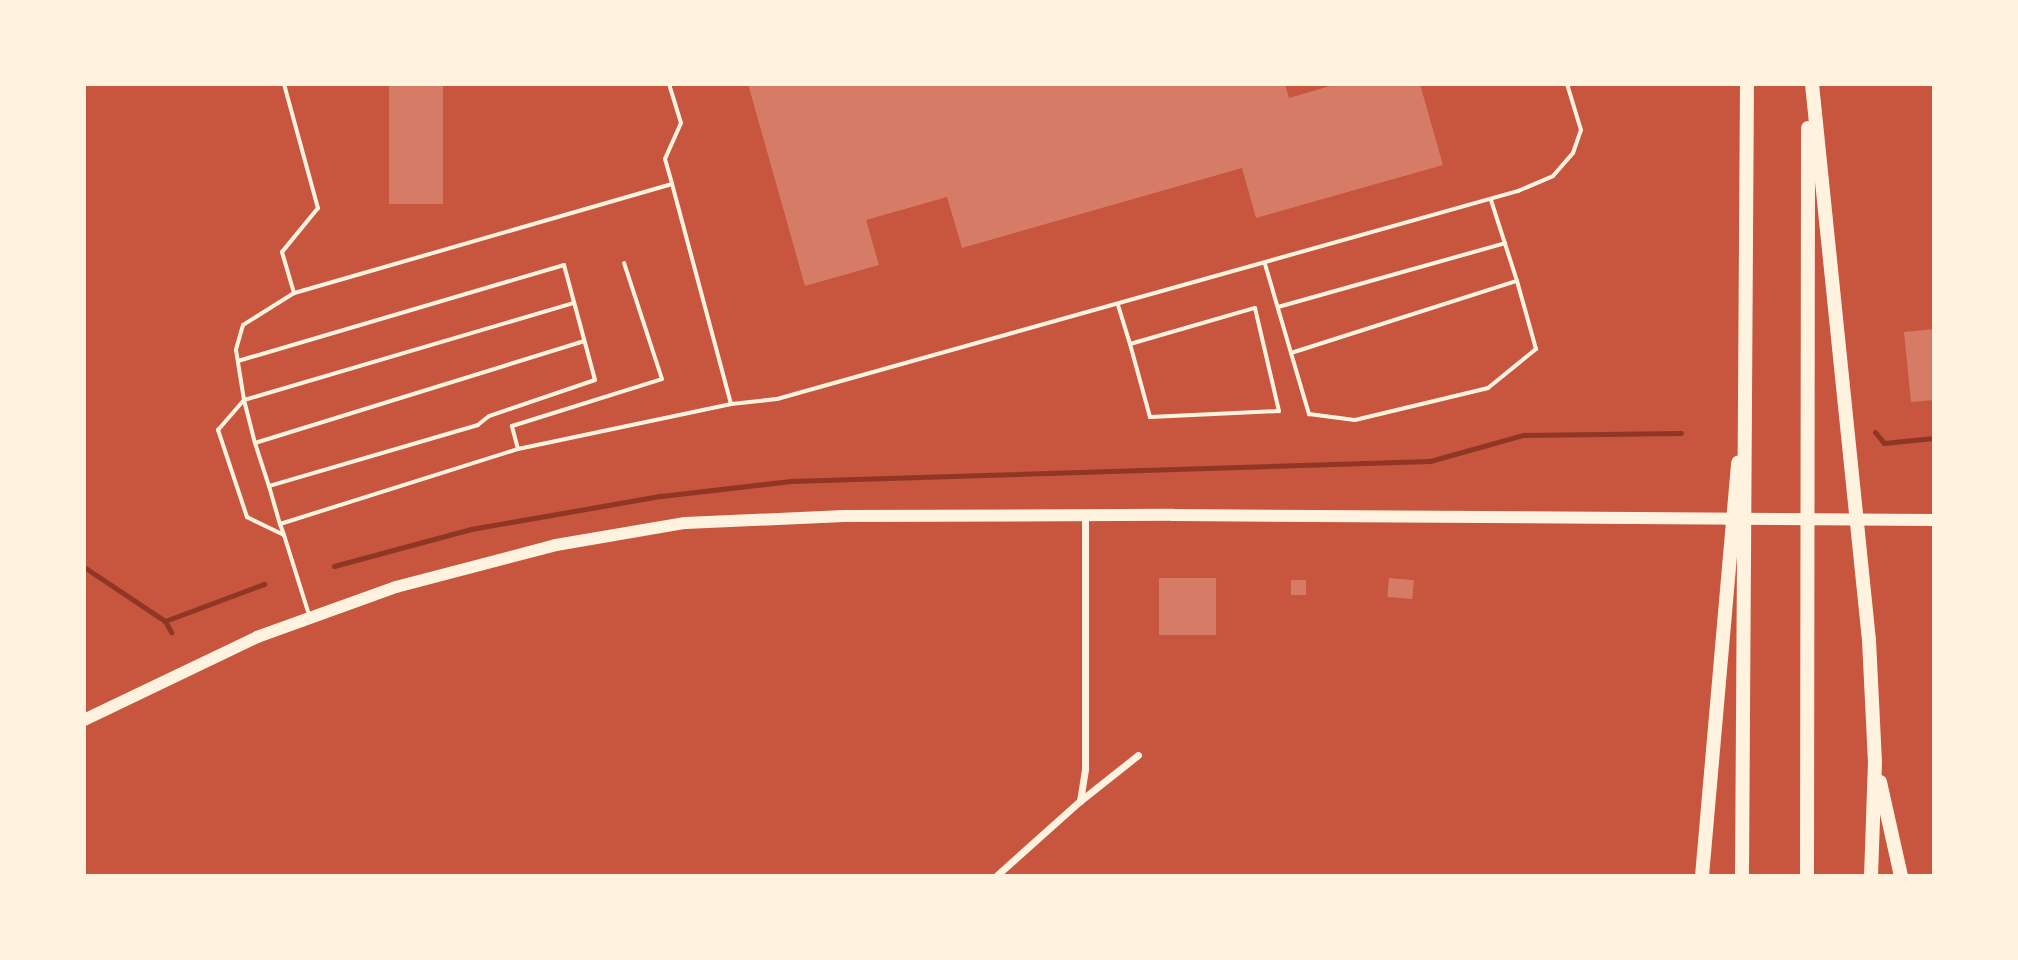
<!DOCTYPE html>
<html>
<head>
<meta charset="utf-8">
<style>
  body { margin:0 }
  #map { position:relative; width:2018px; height:960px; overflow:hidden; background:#c8553d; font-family:"Public Sans",sans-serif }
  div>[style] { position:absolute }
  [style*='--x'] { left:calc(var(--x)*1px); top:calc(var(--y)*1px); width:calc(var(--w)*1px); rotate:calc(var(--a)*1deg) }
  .stream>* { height:5px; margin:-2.5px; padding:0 2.5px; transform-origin:2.5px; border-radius:2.5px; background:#8f3625 }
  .building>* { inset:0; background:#d67c66; transform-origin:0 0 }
  .service>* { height:4px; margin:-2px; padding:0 2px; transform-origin:2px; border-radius:2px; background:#fff3e0 }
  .minor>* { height:7px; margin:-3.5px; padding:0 3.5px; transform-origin:3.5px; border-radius:3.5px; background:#fff3e0 }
  .primary>* { height:12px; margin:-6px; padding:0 6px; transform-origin:6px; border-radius:6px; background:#fff3e0 }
  .motorway>* { height:14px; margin:-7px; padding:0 7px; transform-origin:7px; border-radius:7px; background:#fff3e0 }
  span { translate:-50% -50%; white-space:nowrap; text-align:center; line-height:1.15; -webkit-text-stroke:6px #fff3e0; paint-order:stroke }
  .frame { position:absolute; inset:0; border:86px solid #fff3e0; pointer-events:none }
</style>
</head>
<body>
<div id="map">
  <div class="stream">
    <i style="--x:1875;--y:432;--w:14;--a:51"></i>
    <i style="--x:1884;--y:443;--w:50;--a:-5.7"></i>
    <i style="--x:334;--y:566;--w:142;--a:-15.1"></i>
    <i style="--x:471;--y:529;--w:193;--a:-9.9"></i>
    <i style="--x:661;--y:496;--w:131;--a:-6.6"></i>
    <i style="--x:791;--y:481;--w:639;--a:-1.79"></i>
    <i style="--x:1430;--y:461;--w:97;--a:-15.6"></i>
    <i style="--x:1523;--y:435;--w:158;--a:-0.7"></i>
    <i style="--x:84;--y:567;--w:97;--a:33.7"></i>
    <i style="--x:165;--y:621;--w:13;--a:61"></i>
    <i style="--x:165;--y:621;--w:106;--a:-20.5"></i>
  </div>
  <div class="building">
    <i style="left:389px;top:84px;width:54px;height:120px"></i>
    <i style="clip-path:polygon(748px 84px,1285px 84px,1289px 98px,1337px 84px,1420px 84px,1443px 165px,1256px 218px,1242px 168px,962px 248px,947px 197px,866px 220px,879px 265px,805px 286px)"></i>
    <i style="clip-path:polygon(1934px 329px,1934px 400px,1911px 402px,1904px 332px)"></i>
    <i style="left:1159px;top:578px;width:57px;height:57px"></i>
    <i style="left:1389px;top:578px;width:25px;height:19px;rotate:5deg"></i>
    <i style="left:1291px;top:580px;width:15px;height:15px"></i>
  </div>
  <div class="service">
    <i style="--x:284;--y:84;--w:129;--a:74.7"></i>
    <i style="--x:318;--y:208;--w:57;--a:129.3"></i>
    <i style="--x:282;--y:252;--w:43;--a:73.7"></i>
    <i style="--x:669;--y:84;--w:41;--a:72.9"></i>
    <i style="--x:681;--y:123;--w:39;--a:114"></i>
    <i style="--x:665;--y:159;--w:26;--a:74"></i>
    <i style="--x:1265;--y:264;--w:93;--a:73.7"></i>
    <i style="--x:1291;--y:353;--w:237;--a:-17.7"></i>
    <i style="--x:1517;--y:281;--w:85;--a:-107.8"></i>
    <i style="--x:1118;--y:305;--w:41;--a:72.9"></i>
    <i style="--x:1130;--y:344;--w:130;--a:-16.1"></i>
    <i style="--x:1255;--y:308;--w:106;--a:76.9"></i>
    <i style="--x:1279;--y:411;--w:129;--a:177.3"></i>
    <i style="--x:1150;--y:417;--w:76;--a:-105.3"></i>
    <i style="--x:1278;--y:307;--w:236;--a:-15.7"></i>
    <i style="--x:1291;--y:353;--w:64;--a:73.6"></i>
    <i style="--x:1309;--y:414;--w:46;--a:7.4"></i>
    <i style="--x:1355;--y:420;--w:137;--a:-13.5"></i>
    <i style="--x:1488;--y:388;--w:62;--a:-39.1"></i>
    <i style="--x:1536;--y:349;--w:71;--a:-105.6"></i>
    <i style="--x:238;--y:361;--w:340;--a:-16.4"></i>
    <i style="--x:564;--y:265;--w:119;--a:74.9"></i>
    <i style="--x:595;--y:380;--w:112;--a:161.2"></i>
    <i style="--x:489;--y:416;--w:14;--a:141"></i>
    <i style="--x:478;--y:425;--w:218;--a:163.7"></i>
    <i style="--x:731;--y:404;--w:46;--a:-6.2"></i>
    <i style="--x:777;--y:399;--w:770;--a:-15.68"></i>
    <i style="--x:1518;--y:191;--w:38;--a:-23"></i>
    <i style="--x:1553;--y:176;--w:30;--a:-49"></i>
    <i style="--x:1573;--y:153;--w:24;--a:-71"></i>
    <i style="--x:1581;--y:130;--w:48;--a:-106.9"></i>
    <i style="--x:255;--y:443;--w:344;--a:-17.2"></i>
    <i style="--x:518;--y:449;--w:24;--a:-105"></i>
    <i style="--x:512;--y:426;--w:157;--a:-17.4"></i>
    <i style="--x:662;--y:379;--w:122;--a:-108.1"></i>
    <i style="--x:280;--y:524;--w:250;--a:-17.5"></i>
    <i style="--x:518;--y:449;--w:218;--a:-11.9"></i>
    <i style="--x:731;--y:404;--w:228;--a:-105"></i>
    <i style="--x:672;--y:184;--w:393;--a:163.9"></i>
    <i style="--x:294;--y:293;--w:60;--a:147.9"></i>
    <i style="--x:243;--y:325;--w:26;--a:106"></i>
    <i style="--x:236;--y:350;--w:51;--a:80.9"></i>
    <i style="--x:244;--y:400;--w:44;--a:75.7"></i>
    <i style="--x:255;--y:443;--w:45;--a:72"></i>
    <i style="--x:269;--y:486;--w:40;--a:74"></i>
    <i style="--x:280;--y:524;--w:12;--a:70"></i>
    <i style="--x:284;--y:535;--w:84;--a:72.6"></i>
    <i style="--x:284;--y:535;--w:41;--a:-154.1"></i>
    <i style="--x:247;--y:517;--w:92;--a:-108.4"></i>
    <i style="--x:218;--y:430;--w:40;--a:-49"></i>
    <i style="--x:244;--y:400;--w:344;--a:-16.4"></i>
  </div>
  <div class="minor">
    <i style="--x:1080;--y:801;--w:74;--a:-38.4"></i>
    <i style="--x:996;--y:876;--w:113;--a:-41.8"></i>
    <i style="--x:1080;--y:801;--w:33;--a:-81"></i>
    <i style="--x:1085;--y:768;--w:250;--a:-90"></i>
  </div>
  <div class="primary">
    <i style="--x:84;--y:720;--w:192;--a:-25.6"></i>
    <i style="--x:257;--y:637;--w:148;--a:-19.8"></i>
    <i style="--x:396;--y:587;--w:165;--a:-14.7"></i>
    <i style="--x:556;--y:545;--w:131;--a:-9.7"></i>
    <i style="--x:685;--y:523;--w:159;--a:-2.5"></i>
    <i style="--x:844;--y:516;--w:329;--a:-0.2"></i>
    <i style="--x:1173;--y:515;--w:761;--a:0.38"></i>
  </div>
  <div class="motorway">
    <i style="--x:1812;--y:84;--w:559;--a:84.15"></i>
    <i style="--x:1869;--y:640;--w:122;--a:87.2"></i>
    <i style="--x:1875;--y:762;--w:114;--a:92"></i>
    <i style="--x:1880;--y:782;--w:96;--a:77.4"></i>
    <i style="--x:1702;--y:876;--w:415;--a:-85"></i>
    <i style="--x:1742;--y:876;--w:792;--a:-89.64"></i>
    <i style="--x:1807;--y:876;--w:748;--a:-89.92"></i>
  </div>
  <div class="frame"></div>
</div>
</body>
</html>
